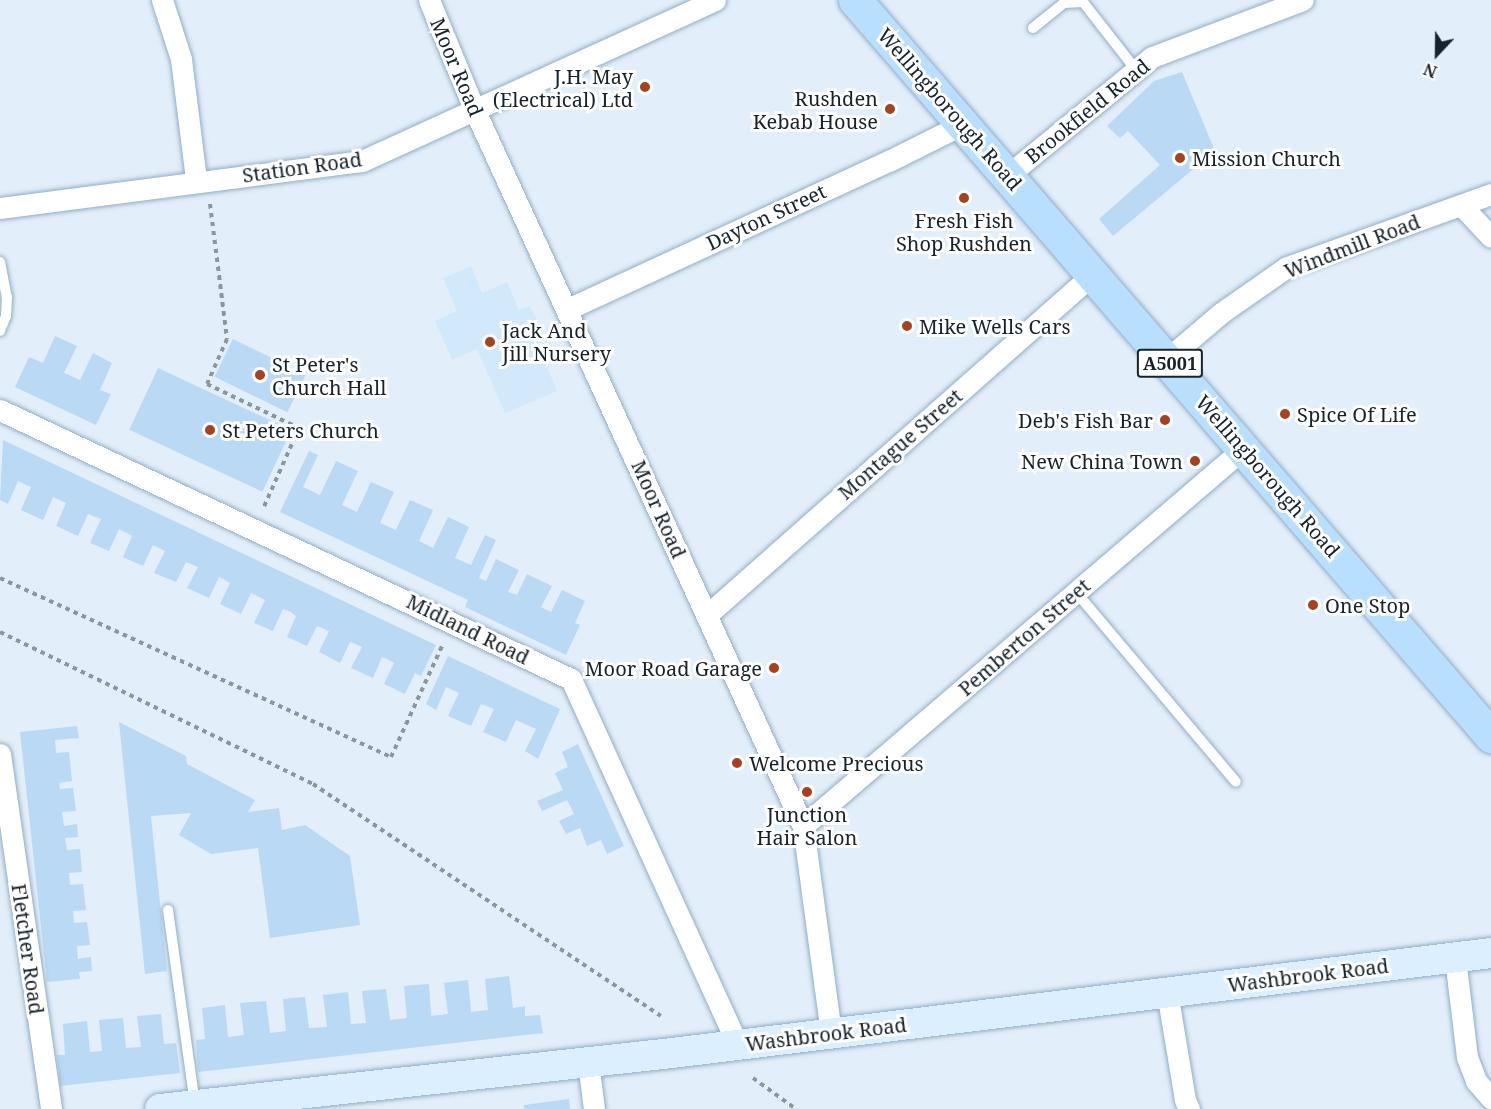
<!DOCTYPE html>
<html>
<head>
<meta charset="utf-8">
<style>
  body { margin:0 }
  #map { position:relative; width:1491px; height:1109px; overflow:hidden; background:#e2eef9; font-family:"Noto Serif",serif }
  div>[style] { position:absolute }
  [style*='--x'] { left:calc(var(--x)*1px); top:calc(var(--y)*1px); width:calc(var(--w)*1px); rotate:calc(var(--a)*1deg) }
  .built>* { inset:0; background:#d2e9fc }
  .building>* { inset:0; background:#bad9f4; transform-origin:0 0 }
  .path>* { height:4px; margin-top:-2px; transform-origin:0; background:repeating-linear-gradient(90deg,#8a96a0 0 4.5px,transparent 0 9px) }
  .roads { filter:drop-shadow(0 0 2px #90adc7) drop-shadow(0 0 2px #90adc7) }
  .lane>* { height:10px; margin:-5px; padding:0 5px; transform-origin:5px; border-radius:5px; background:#fff }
  .street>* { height:21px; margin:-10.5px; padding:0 10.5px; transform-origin:10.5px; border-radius:10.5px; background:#fff }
  .secondary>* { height:30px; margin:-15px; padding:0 15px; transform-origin:15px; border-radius:15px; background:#dcefff }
  .primary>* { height:33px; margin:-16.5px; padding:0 16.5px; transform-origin:16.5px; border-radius:16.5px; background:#b9dffe }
  .dots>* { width:16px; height:16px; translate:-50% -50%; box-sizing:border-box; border:3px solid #fff; border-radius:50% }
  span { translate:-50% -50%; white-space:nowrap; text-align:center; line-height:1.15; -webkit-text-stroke:6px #fff; paint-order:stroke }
  .shield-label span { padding:2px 4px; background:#fff; border:2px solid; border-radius:4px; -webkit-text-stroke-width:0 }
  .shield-label { font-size:18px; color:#17222c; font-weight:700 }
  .street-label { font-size:20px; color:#17222c }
  .poi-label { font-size:20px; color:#17222c }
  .right { translate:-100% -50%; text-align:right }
  .left { translate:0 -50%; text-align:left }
  .north { position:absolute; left:1407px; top:24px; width:60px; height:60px; -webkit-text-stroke:4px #fff; paint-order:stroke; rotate:202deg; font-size:16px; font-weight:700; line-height:24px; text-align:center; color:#17222c }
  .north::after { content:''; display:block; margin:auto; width:21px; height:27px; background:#17222c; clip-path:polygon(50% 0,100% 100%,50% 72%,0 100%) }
</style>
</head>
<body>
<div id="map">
  <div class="built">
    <i style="clip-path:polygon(471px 266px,482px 293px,507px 282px,519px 310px,530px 306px,542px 332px,534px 336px,557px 391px,505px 413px,477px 349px,452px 360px,435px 321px,457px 311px,443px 278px)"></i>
  </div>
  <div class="building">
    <i style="clip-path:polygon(1182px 72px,1215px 151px,1113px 236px,1099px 219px,1160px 165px,1128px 131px,1120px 138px,1107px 126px,1154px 81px)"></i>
    <i style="clip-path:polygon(55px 336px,77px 346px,64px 373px,80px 380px,93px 353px,112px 363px,100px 390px,111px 394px,96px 425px,15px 387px,29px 357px,43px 363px)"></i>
    <i style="left:233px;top:339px;width:81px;height:42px;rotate:26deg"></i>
    <i style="left:158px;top:368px;width:147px;height:68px;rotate:25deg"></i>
    <i style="clip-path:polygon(3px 440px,436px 645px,421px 676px,415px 673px,405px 694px,384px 684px,394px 663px,389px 660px,382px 657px,373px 678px,351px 668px,362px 647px,350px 642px,340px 663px,319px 652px,329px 631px,317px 626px,307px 646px,287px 637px,296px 616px,291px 612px,283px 609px,273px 631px,254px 623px,265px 600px,251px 593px,241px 614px,220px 604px,230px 583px,225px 580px,219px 577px,209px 598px,187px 588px,198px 567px,186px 562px,176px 582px,154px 573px,165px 551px,153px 545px,143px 566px,123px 557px,132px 536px,119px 529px,109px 551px,90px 543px,101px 519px,88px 514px,78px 536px,56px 526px,66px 503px,53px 497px,43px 520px,21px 510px,31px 487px,18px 481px,8px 504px,0 500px)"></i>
    <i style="clip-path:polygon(309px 451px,318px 455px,303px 487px,320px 495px,336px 461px,358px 471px,342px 505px,357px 512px,371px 482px,394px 492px,380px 523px,396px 530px,410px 500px,433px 510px,419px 541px,433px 548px,448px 517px,469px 527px,455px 558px,471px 565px,485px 535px,496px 540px,479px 578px,486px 581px,496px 559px,519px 570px,508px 592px,517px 595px,527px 574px,552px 586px,541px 607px,551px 612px,562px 590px,585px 601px,575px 623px,580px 625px,566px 655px,465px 607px,468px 600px,280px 512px)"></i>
    <i style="clip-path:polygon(448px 656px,560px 709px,538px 759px,525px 751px,536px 729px,516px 720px,506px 742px,483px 732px,494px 709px,481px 704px,471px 726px,448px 716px,459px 693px,446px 687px,436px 710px,426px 704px)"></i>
    <i style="clip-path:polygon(119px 722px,186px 756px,187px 764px,255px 800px,248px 812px,279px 808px,282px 830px,305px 825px,350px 856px,360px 925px,270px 938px,258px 848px,211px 854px,179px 835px,191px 813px,151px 816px,167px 971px,145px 974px)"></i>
    <i style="clip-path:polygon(77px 726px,79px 738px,55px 740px,56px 753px,69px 752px,72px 781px,59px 783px,60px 789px,73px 788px,76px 811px,62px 812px,64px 826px,77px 824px,78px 837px,65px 838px,67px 850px,80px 849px,82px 872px,69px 873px,70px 885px,83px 884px,86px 910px,73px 911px,74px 923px,87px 922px,90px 945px,77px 946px,78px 959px,91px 957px,92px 971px,79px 972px,80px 979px,47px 982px,20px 732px)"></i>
    <i style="clip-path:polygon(578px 744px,624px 846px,607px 854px,601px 840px,587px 846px,580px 828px,566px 834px,559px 821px,574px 814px,567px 800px,542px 811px,537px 801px,563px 790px,555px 773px,568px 767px,562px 752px)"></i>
    <i style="clip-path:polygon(509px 976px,513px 1008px,525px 1006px,525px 1016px,540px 1015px,543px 1033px,198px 1072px,196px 1040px,205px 1039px,202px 1008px,225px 1005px,228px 1037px,244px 1035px,240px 1003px,266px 1001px,270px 1033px,286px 1031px,283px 999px,305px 997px,309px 1028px,327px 1027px,323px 995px,348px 992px,351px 1024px,366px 1023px,362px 991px,386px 989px,390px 1020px,407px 1018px,404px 986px,429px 984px,431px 1016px,448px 1014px,444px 983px,468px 980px,471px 1012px,488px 1010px,485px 979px)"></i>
    <i style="clip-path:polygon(161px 1014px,164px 1044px,176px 1043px,180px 1073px,60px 1086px,57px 1055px,65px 1055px,63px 1024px,87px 1021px,90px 1052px,102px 1051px,99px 1020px,123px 1018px,126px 1048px,141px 1047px,137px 1016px)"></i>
    <i style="clip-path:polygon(569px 1099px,570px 1109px,524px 1109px,524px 1105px)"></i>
  </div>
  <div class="path">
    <i style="--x:210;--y:204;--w:136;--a:82.8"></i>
    <i style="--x:227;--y:339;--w:49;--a:114"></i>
    <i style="--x:207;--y:384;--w:102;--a:25.6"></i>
    <i style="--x:299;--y:428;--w:89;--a:114"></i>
    <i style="--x:0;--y:578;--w:430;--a:24.6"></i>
    <i style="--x:391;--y:757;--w:124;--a:-65.3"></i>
    <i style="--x:0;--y:632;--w:348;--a:25.9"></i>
    <i style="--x:313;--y:784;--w:418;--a:33.7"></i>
    <i style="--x:753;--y:1078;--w:53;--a:35.8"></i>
  </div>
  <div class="roads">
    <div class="lane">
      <i style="--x:1033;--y:28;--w:40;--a:-39"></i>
      <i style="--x:1064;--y:3;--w:19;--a:-3"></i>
      <i style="--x:1083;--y:2;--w:88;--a:52"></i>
      <i style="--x:0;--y:262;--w:36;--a:79"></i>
      <i style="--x:7;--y:297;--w:19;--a:93"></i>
      <i style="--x:6;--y:316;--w:16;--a:112"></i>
      <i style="--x:1076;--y:592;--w:248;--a:49.9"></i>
      <i style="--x:168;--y:910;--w:196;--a:82.1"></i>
    </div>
    <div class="street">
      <i style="--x:162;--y:0;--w:62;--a:72.1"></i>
      <i style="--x:181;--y:59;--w:122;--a:82.9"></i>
      <i style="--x:429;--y:0;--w:120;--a:67.5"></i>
      <i style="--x:475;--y:111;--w:787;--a:65.36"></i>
      <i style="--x:803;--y:826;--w:210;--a:82.3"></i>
      <i style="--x:1008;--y:175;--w:186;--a:-39.3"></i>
      <i style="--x:1152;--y:57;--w:161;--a:-20.7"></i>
      <i style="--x:1462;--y:206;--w:42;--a:46.9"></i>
      <i style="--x:0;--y:208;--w:365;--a:-7.4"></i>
      <i style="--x:362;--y:161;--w:388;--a:-24.5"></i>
      <i style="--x:568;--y:309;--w:353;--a:-24.8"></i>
      <i style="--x:889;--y:161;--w:67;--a:-26.6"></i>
      <i style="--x:949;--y:131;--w:15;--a:-42"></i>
      <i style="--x:1167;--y:359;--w:71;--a:-40.4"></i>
      <i style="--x:1221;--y:313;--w:80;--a:-34.9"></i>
      <i style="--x:1287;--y:267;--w:217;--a:-19.7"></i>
      <i style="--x:0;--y:410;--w:631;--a:25.23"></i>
      <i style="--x:571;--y:679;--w:402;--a:65.5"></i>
      <i style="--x:707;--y:615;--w:515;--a:-41.46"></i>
      <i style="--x:0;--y:754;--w:359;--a:81.8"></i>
      <i style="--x:803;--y:826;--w:581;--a:-40.6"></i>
      <i style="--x:1455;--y:958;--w:100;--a:83.1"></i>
      <i style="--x:1467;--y:1057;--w:26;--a:69"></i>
      <i style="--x:1476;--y:1081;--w:23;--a:49"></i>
      <i style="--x:1167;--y:992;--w:109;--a:80.5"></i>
      <i style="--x:1185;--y:1100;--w:10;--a:66"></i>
      <i style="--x:588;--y:1062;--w:47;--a:82.7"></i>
    </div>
    <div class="secondary">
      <i style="--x:160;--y:1109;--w:515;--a:-6.24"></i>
      <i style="--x:672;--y:1053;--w:825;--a:-6.96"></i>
    </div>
    <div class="primary">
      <i style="--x:855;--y:0;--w:973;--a:49.17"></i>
    </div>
  </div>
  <div class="dots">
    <i style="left:645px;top:87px;background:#a8411d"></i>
    <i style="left:890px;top:109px;background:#a8411d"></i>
    <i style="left:1180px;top:158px;background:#a8411d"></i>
    <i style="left:964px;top:198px;background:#a8411d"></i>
    <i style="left:907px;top:326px;background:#a8411d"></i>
    <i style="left:490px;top:342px;background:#a8411d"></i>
    <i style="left:260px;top:375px;background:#a8411d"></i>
    <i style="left:1285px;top:414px;background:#a8411d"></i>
    <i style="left:1165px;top:420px;background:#a8411d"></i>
    <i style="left:210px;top:430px;background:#a8411d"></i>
    <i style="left:1195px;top:461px;background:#a8411d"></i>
    <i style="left:1313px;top:605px;background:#a8411d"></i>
    <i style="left:774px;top:668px;background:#a8411d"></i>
    <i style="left:737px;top:763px;background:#a8411d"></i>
    <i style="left:807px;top:792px;background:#a8411d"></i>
  </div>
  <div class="shield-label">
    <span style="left:1170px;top:363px">A5001</span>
  </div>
  <div class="street-label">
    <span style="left:457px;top:67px;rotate:67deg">Moor Road</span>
    <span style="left:950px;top:109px;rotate:49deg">Wellingborough Road</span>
    <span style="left:1087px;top:111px;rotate:-39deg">Brookfield Road</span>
    <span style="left:302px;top:167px;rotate:-8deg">Station Road</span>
    <span style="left:766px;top:217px;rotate:-25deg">Dayton Street</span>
    <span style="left:1352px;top:246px;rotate:-21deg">Windmill Road</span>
    <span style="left:900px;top:444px;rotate:-41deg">Montague Street</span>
    <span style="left:1268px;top:476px;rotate:49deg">Wellingborough Road</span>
    <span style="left:659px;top:509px;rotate:66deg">Moor Road</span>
    <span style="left:468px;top:629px;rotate:26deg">Midland Road</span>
    <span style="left:1024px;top:637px;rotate:-41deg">Pemberton Street</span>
    <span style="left:28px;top:949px;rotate:82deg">Fletcher Road</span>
    <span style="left:1308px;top:975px;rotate:-7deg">Washbrook Road</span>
    <span style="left:826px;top:1034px;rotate:-7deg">Washbrook Road</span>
  </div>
  <div class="poi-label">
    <span class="right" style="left:633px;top:88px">J.H. May<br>(Electrical) Ltd</span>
    <span class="right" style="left:878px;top:110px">Rushden<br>Kebab House</span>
    <span class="left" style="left:1192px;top:158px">Mission Church</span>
    <span style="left:964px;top:232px">Fresh Fish<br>Shop Rushden</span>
    <span class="left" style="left:919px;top:326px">Mike Wells Cars</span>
    <span class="left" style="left:502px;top:342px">Jack And<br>Jill Nursery</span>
    <span class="left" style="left:272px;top:376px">St Peter's<br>Church Hall</span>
    <span class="left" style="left:1297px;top:414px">Spice Of Life</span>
    <span class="right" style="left:1153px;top:420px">Deb's Fish Bar</span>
    <span class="left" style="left:222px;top:430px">St Peters Church</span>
    <span class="right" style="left:1183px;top:461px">New China Town</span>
    <span class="left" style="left:1325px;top:605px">One Stop</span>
    <span class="right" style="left:762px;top:668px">Moor Road Garage</span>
    <span class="left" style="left:749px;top:763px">Welcome Precious</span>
    <span style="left:807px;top:826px">Junction<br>Hair Salon</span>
  </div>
  <div class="north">N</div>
</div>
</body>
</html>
